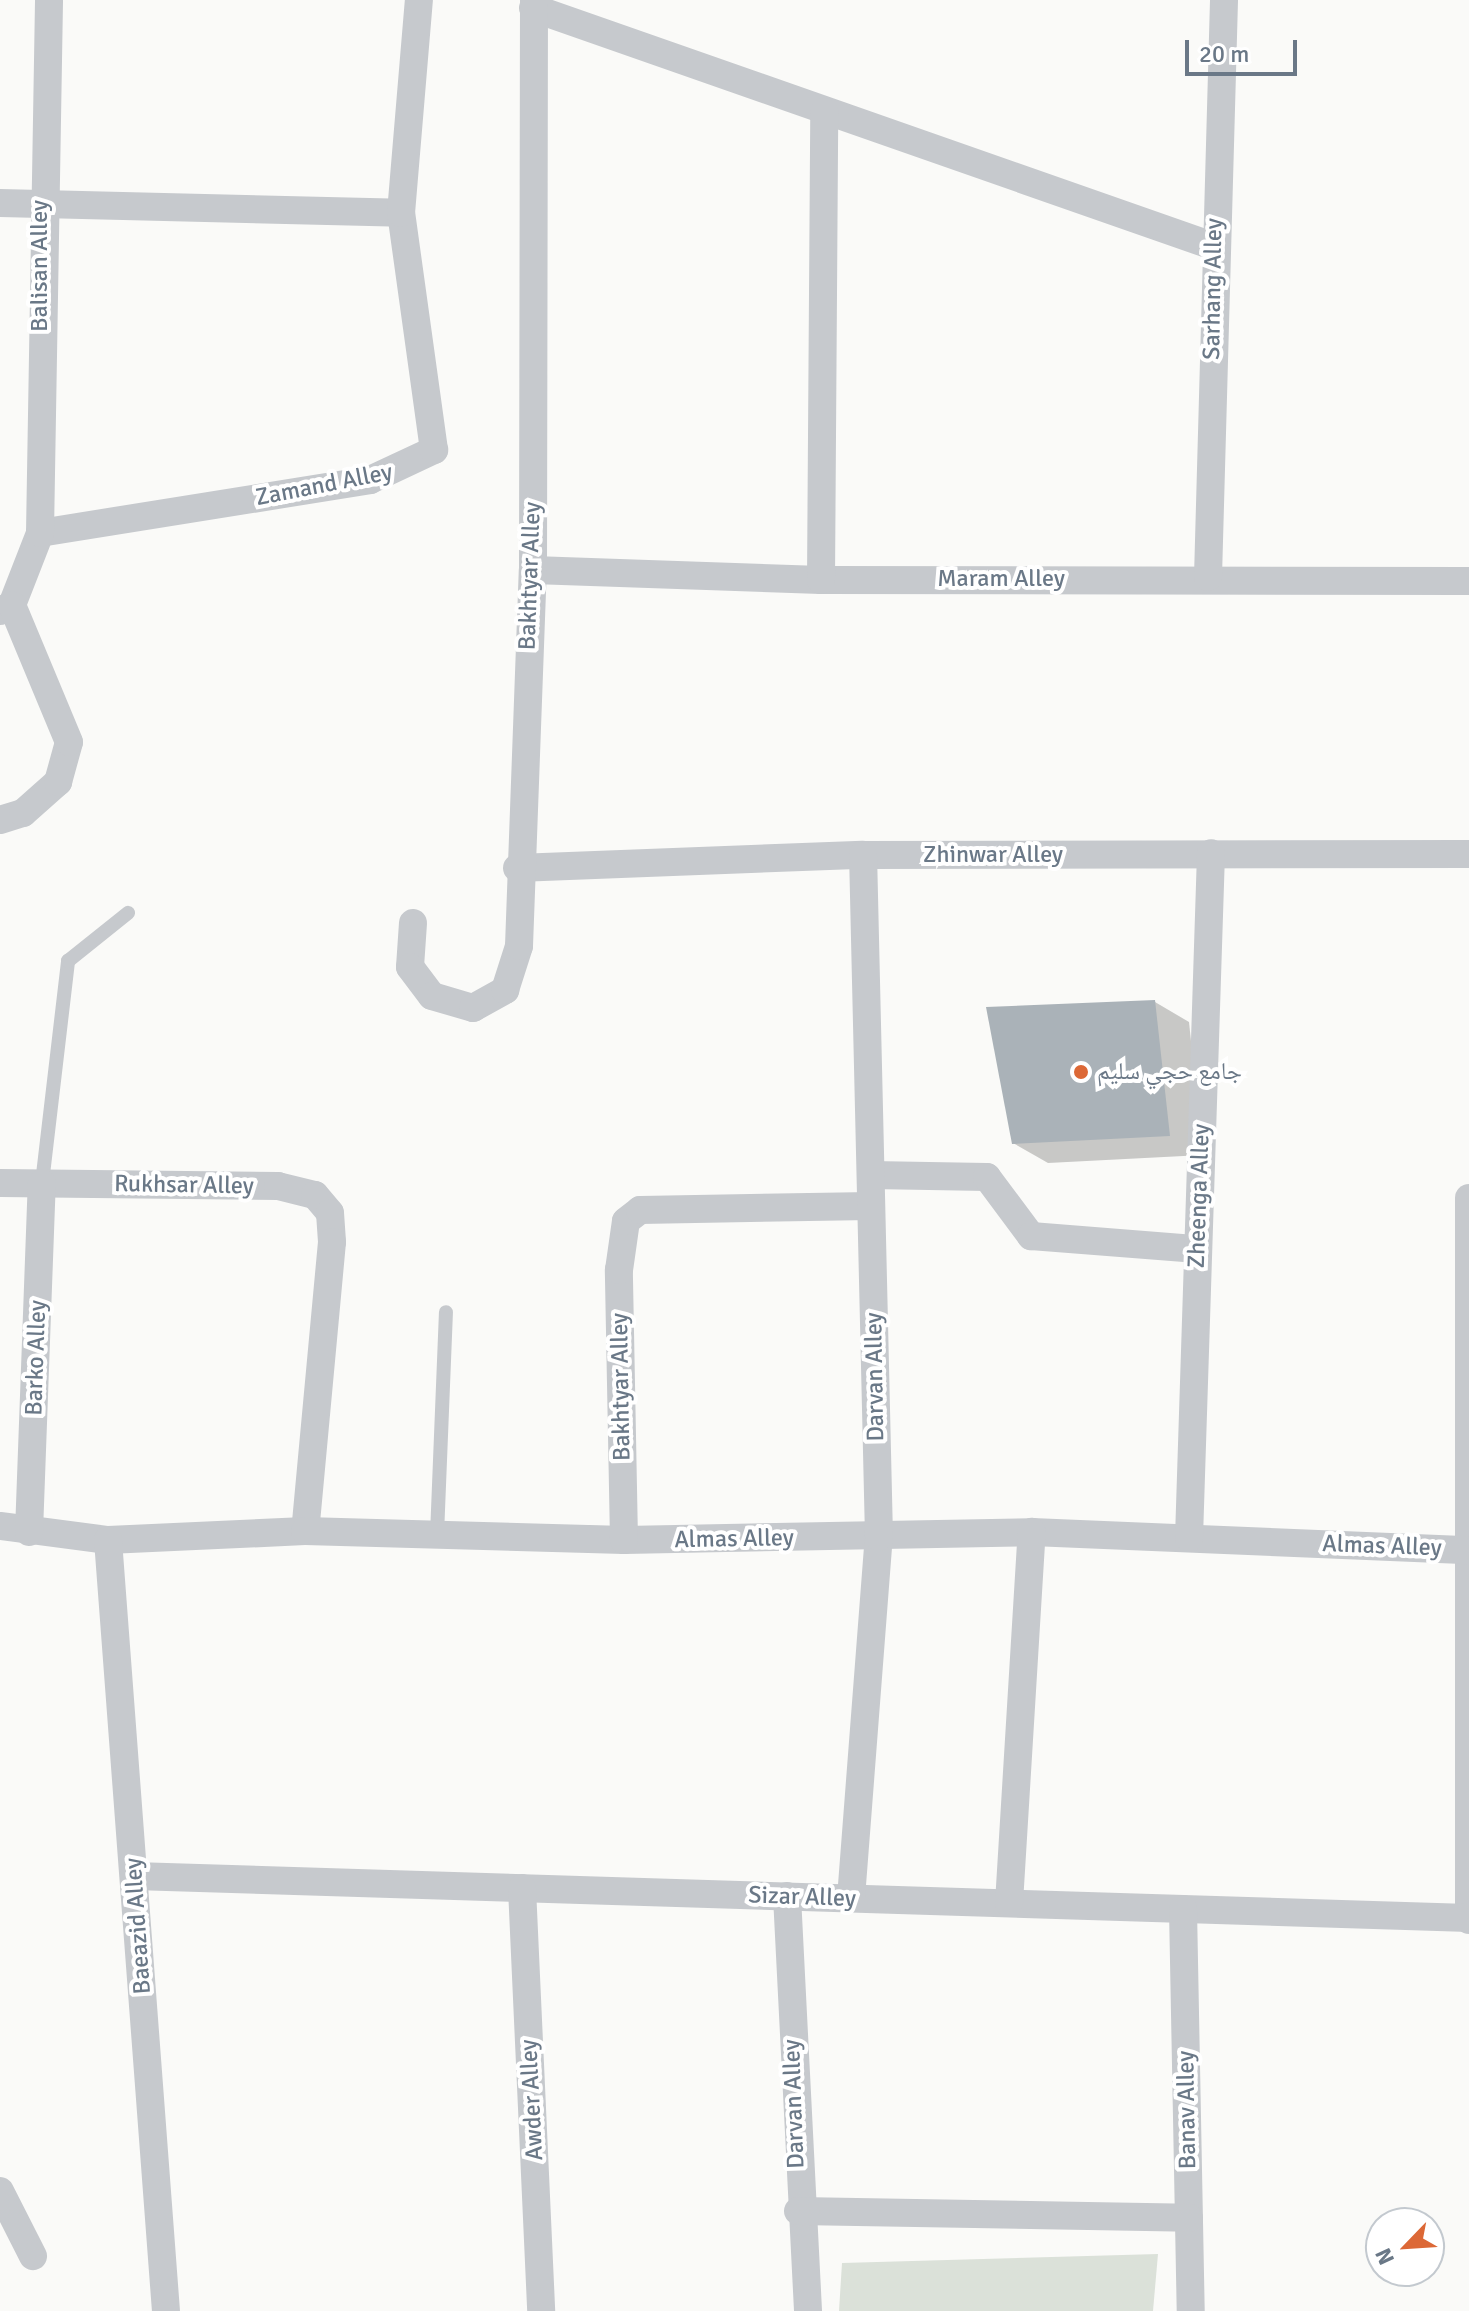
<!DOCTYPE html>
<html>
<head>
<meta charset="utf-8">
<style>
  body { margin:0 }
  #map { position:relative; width:1469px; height:2311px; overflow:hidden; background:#fafaf8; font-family:Signika,"Noto Naskh Arabic",sans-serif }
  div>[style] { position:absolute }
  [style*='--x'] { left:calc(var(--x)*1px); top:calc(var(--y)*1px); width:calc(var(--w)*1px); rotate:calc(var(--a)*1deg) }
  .green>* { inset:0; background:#dbe1d9 }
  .shadow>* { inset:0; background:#0003 }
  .building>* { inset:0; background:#aab2b8 }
  .lane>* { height:14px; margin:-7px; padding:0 7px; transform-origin:7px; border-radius:7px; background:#c6c9cd }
  .street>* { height:28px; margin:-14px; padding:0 14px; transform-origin:14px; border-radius:14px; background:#c6c9cd }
  .dots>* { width:22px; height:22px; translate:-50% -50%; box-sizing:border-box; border:4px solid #fff; border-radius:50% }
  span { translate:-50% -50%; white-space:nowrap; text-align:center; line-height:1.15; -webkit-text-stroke:8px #fff; paint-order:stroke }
  .street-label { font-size:24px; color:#6a7887 }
  .poi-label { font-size:24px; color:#6a7887 }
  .left { translate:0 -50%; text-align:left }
  .north { position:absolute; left:1365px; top:2207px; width:80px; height:80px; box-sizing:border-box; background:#fff; border:2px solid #c3c9cf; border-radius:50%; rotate:245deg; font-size:22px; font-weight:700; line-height:32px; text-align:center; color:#6a7887 }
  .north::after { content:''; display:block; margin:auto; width:28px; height:36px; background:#dc6836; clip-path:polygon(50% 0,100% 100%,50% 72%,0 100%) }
  .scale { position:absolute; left:1185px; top:40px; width:112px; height:36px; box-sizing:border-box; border:4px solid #6a7887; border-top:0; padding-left:10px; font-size:24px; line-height:28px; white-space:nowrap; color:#6a7887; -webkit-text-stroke:6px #fff; paint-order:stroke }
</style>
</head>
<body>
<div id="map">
  <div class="green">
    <i style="clip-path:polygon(1158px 2254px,1153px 2311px,839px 2311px,842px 2263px)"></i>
  </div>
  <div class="shadow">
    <i style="clip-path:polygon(1155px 1002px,1189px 1022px,1203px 1155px,1048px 1163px,1013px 1143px)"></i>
  </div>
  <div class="building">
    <i style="clip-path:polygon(1155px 1000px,1170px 1136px,1012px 1144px,986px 1007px)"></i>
  </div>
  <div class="lane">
    <i style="--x:42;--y:1183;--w:224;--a:-83.3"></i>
    <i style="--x:68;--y:961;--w:77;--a:-38.7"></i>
    <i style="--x:437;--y:1535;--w:223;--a:-87.7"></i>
  </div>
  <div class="street">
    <i style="--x:533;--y:8;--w:720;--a:19.29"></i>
    <i style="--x:0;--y:203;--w:401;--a:1.4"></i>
    <i style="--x:40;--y:533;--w:334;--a:-9.1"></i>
    <i style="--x:370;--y:480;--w:71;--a:-25.1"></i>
    <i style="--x:434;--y:450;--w:239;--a:-97.9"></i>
    <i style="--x:401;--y:213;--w:214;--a:-85.2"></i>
    <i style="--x:533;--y:570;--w:288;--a:2"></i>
    <i style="--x:821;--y:580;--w:648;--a:0.09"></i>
    <i style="--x:1208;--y:577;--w:577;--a:-88.41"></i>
    <i style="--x:821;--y:580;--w:468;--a:-89.6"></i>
    <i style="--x:0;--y:611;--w:13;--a:-27"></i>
    <i style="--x:12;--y:605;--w:77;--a:-68.7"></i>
    <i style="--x:40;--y:533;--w:533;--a:-89.03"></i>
    <i style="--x:0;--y:820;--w:24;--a:-17"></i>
    <i style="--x:23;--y:813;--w:47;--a:-41.5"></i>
    <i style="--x:58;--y:782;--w:41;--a:-74.6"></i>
    <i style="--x:69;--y:742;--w:148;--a:-112.6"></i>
    <i style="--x:517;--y:868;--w:346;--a:-2.2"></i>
    <i style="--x:863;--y:855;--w:606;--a:-0.09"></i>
    <i style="--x:413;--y:923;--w:44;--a:93.9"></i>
    <i style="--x:410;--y:967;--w:36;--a:53"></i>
    <i style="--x:432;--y:996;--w:43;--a:16.3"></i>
    <i style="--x:473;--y:1008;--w:37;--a:-29"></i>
    <i style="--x:505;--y:990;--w:46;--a:-72.3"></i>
    <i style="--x:519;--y:946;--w:376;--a:-87.9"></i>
    <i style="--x:533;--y:570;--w:570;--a:-89.9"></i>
    <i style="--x:871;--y:1175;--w:116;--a:1"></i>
    <i style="--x:987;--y:1177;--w:74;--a:53.3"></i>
    <i style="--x:1031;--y:1236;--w:167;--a:4.5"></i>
    <i style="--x:0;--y:1183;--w:278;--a:0.6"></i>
    <i style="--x:278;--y:1186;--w:38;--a:14"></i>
    <i style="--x:315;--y:1195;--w:23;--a:50"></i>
    <i style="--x:330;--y:1213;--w:29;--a:86"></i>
    <i style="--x:332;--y:1242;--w:290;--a:95.3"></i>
    <i style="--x:1469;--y:1198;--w:722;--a:90"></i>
    <i style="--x:0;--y:1526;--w:109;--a:7.4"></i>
    <i style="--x:108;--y:1540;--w:197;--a:-2.6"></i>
    <i style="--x:305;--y:1531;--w:319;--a:1.6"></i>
    <i style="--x:624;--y:1540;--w:408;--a:-1.1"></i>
    <i style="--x:1032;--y:1532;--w:437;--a:2.4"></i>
    <i style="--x:29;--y:1532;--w:349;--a:-87.9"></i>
    <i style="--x:1189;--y:1538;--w:685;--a:-88.16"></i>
    <i style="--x:108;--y:1540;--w:773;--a:85.7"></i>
    <i style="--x:624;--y:1540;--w:270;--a:-91.1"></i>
    <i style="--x:619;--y:1270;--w:49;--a:-81.9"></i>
    <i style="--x:626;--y:1221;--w:18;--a:-38"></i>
    <i style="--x:640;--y:1210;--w:231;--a:-1"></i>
    <i style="--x:134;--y:1876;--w:1336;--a:1.8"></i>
    <i style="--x:522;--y:1888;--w:423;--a:87.4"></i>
    <i style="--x:787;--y:1896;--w:416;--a:87.1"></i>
    <i style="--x:851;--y:1898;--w:362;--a:-85.6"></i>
    <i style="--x:879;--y:1537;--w:682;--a:-91.34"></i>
    <i style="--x:1009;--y:1903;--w:372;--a:-86.5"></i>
    <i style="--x:1183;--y:1909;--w:402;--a:88.9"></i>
    <i style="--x:0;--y:2191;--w:73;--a:63.1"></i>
    <i style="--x:798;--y:2211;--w:391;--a:1"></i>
  </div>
  <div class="dots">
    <i style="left:1081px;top:1072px;background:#dc6836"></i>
  </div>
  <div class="street-label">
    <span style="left:40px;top:266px;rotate:-90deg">Balisan Alley</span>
    <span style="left:1213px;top:289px;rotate:-89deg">Sarhang Alley</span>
    <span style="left:324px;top:485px;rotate:-11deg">Zamand Alley</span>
    <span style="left:530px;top:576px;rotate:-88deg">Bakhtyar Alley</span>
    <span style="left:1001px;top:579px">Maram Alley</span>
    <span style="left:993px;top:855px">Zhinwar Alley</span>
    <span style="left:184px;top:1185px;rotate:1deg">Rukhsar Alley</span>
    <span style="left:1199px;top:1196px;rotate:-88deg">Zheenga Alley</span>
    <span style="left:36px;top:1358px;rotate:-88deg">Barko Alley</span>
    <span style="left:875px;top:1377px;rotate:-91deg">Darvan Alley</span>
    <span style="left:621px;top:1387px;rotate:-91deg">Bakhtyar Alley</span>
    <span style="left:734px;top:1539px;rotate:-1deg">Almas Alley</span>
    <span style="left:1382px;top:1546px;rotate:2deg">Almas Alley</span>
    <span style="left:802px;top:1897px;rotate:2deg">Sizar Alley</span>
    <span style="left:138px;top:1926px;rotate:-94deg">Baeazid Alley</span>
    <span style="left:532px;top:2100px;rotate:-93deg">Awder Alley</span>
    <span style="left:794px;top:2104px;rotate:-92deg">Darvan Alley</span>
    <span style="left:1187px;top:2110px;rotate:-91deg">Banav Alley</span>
  </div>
  <div class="poi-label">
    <span class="left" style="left:1097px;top:1072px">جامع حجي سليم</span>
  </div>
  <div class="north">N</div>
  <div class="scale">20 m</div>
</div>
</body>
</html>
